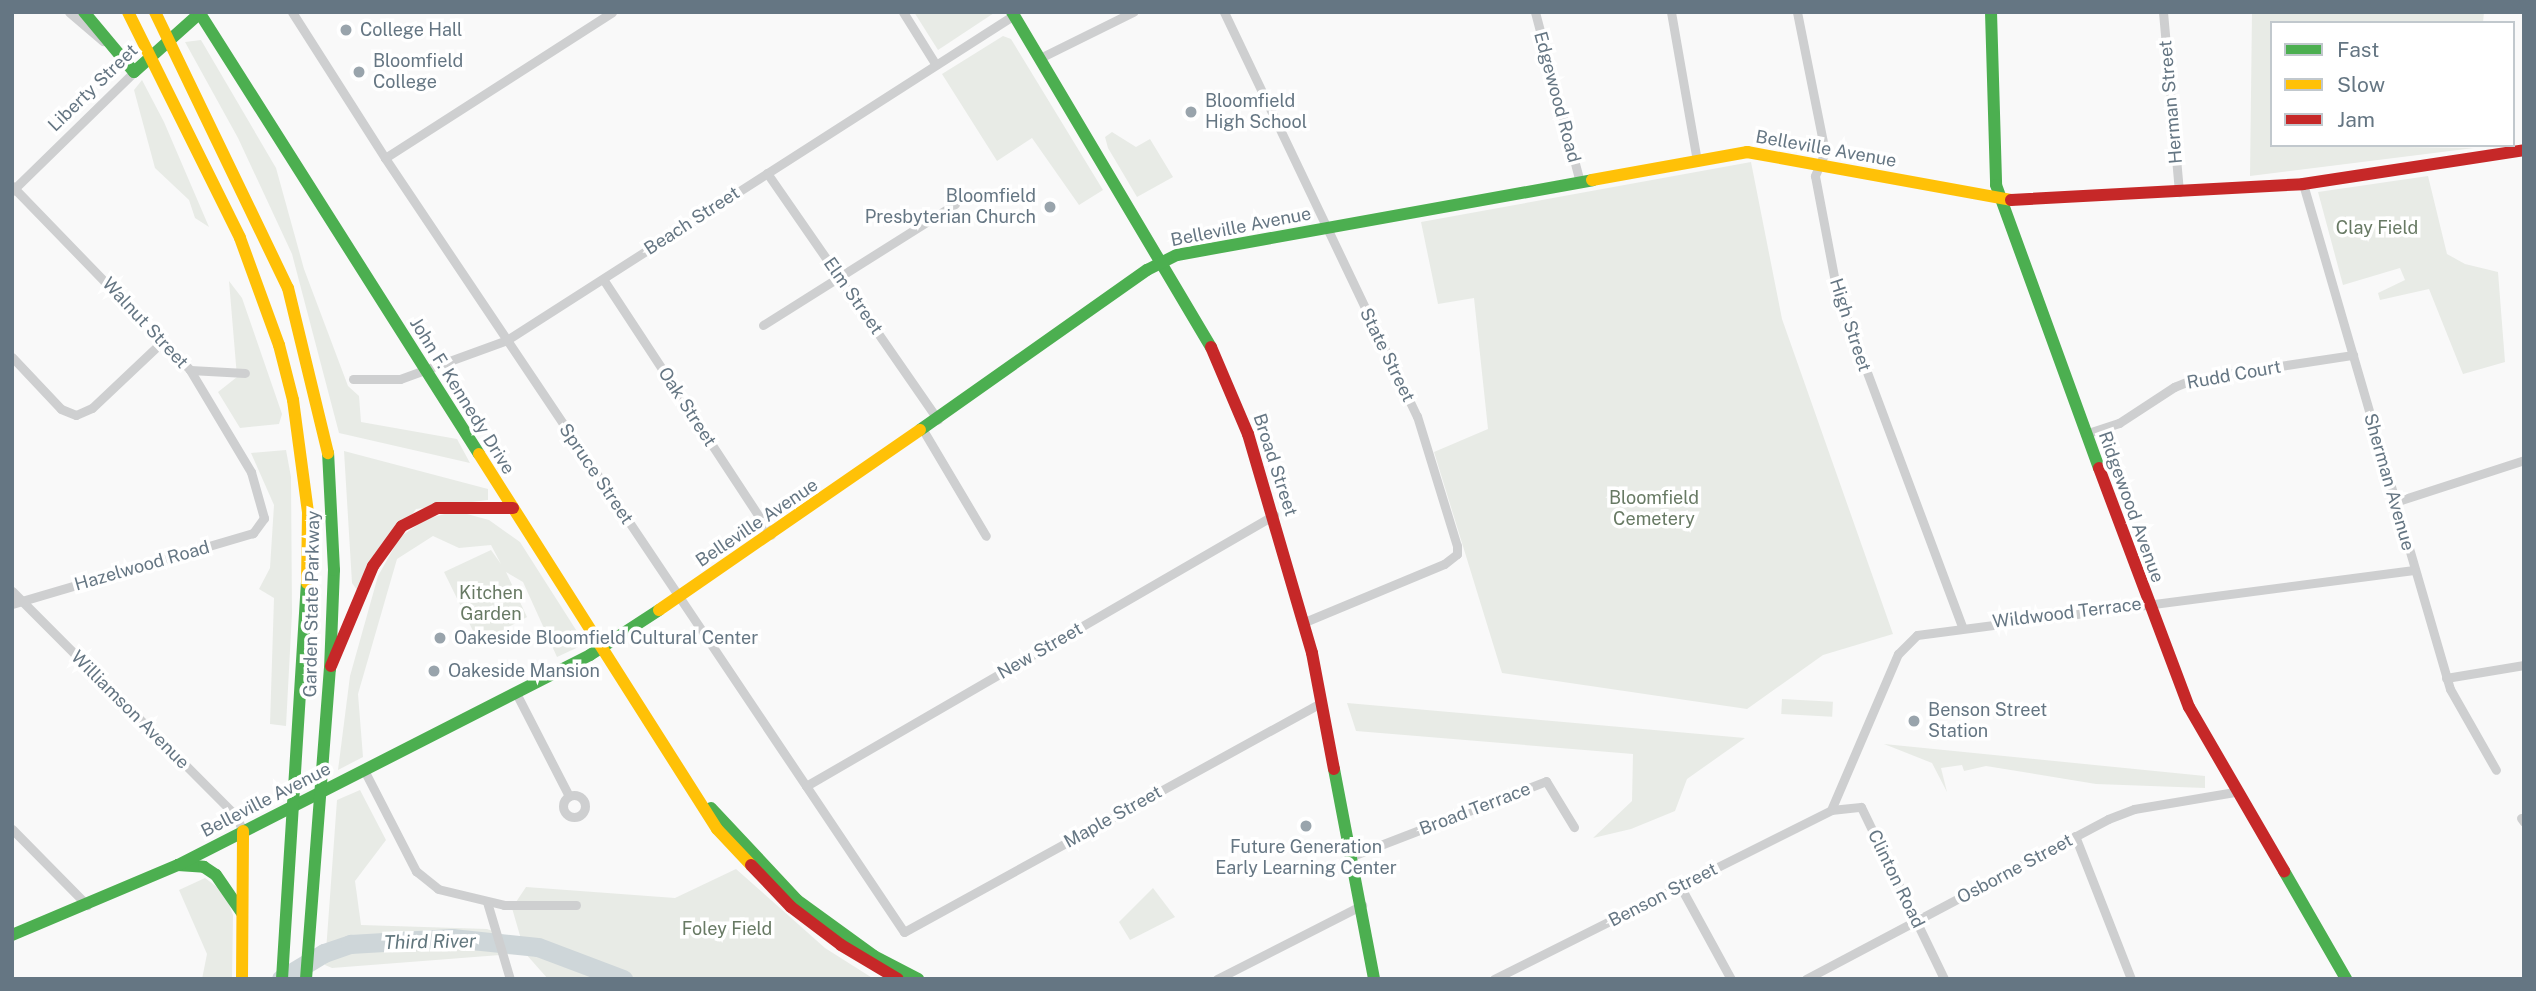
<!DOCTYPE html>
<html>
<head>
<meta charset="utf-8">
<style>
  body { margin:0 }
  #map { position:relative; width:2536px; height:991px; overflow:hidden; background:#f9f9f9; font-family:"Public Sans",sans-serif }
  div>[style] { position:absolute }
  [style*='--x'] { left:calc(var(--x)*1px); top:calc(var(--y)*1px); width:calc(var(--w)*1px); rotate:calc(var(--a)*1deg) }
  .green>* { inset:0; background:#e8ebe6; transform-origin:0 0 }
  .river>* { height:19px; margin:-9.5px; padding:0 9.5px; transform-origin:9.5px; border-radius:9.5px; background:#ced6d9 }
  .street>* { height:9px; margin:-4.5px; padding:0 4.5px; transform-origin:4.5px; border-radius:4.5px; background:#cecfd0 }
  .street>.ring { margin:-4.5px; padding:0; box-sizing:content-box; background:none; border:9px solid #cecfd0; border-radius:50% }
  .fast>* { height:12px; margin:-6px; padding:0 6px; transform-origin:6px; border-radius:6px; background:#4caf50 }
  .slow>* { height:12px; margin:-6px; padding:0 6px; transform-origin:6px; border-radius:6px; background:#ffc107 }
  .jam>* { height:12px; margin:-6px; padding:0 6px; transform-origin:6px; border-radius:6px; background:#c62828 }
  .dots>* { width:19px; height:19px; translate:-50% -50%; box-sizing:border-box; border:4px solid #fff; border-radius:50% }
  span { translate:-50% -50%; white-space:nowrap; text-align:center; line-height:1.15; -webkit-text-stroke:7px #fff; paint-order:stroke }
  .poi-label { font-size:18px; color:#657683 }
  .left { translate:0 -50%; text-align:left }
  .right { translate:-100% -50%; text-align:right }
  .street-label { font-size:18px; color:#657683 }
  .park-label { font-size:18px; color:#687a64 }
  .water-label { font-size:19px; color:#60757c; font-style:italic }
  .frame { position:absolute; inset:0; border:14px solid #657683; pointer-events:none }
  .legend { position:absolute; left:2270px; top:21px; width:245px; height:126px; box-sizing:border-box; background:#fff; border:2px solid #c1c8cd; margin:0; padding:9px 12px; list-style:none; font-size:21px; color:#657683 }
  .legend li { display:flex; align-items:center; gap:14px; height:35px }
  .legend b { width:35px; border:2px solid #c1c8cd }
</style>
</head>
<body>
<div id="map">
  <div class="green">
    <i style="clip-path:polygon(914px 12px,994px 12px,994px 13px,938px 50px)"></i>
    <i style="clip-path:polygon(2252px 12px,2484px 12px,2483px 23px,2272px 23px,2272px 145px,2474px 148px,2250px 176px)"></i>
    <i style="clip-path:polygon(1003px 36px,1011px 39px,1103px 190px,1079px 205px,1032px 138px,997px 161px,942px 74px)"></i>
    <i style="clip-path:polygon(201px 40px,276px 168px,304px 269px,348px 386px,359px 396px,361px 422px,457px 439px,470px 463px,339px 433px,292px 254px,238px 138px,185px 42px)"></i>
    <i style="clip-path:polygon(142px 80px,164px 122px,209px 227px,195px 218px,189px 200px,155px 168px,134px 90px)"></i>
    <i style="clip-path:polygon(1112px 132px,1136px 147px,1150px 139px,1173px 177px,1137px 197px,1108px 148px,1105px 137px)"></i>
    <i style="clip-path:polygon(1751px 162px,1782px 319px,1893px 634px,1823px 655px,1747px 709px,1502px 673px,1434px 452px,1488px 429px,1474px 298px,1438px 304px,1421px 222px)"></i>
    <i style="clip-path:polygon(2428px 176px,2447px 254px,2465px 264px,2498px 272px,2505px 362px,2463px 374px,2429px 289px,2380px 300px,2378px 293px,2405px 280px,2400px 268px,2343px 285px,2318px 192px)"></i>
    <i style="clip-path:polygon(229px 281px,242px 298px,282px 414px,279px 424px,240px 428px,218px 392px,237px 377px)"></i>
    <i style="clip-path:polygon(286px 450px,291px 477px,292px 613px,286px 726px,270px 724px,274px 598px,259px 589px,270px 568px,274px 505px,251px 453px)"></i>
    <i style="clip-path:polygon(344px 451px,488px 489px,488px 500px,416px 509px,357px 590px,352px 583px)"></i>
    <i style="clip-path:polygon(456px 511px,489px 520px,520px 542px,585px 644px,557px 657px,523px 582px,506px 572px,527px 617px,479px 643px,444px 572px,491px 550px,501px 564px,491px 545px,459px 548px,433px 536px,397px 559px,358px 694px,363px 757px,338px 770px,350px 676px,378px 576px,400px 537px,426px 519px)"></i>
    <i style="left:1782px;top:699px;width:51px;height:15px;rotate:3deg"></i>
    <i style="clip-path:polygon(1347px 703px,1745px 738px,1687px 779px,1675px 811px,1631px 829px,1593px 838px,1632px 801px,1633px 754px,1356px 731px)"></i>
    <i style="clip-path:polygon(1884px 744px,2205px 776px,2205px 788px,2096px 784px,1986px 766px,1964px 771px,1962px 765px,1941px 768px,1947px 792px,1932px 763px)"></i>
    <i style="clip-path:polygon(360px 790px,386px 840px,355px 881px,361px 925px,487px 929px,504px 935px,512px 954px,332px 968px,325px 965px,337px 800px)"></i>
    <i style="clip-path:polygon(736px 869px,825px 948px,874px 979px,548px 979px,525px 953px,512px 908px,526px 887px,675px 898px)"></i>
    <i style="clip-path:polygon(205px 878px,225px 893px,233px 915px,232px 979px,202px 979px,207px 954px,179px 890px)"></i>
    <i style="clip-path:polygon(1153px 888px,1175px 917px,1130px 940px,1119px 922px)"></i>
  </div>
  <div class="river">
    <i style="--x:281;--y:979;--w:50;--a:-31.2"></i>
    <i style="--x:324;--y:953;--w:28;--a:-19"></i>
    <i style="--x:350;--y:944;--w:102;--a:-3.4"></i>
    <i style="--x:452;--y:938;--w:86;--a:6"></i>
    <i style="--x:538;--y:947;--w:91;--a:20.6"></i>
  </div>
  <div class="street">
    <i style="--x:69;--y:12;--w:45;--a:40.5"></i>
    <i style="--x:292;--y:12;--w:173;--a:57.5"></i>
    <i style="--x:385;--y:158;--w:932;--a:56.16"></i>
    <i style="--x:904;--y:932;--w:477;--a:-28.8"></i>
    <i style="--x:903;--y:12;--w:62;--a:58.1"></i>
    <i style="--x:1224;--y:12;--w:448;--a:64.5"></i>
    <i style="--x:1417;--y:416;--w:136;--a:72.9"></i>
    <i style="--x:1457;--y:546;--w:8;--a:90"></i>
    <i style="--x:1457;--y:554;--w:16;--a:142"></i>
    <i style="--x:1444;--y:564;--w:151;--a:157.4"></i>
    <i style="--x:1535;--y:12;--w:176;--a:75.2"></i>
    <i style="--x:1671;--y:12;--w:151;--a:80.1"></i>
    <i style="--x:1797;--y:12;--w:143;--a:78.7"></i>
    <i style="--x:1825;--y:152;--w:26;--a:113"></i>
    <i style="--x:1815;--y:176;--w:118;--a:79.3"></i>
    <i style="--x:1837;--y:292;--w:358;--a:69.5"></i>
    <i style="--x:2163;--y:12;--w:181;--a:84.9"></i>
    <i style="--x:1042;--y:57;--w:102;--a:-26.3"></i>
    <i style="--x:385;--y:158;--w:270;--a:-32.7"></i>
    <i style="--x:767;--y:173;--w:300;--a:55.3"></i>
    <i style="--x:2303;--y:184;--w:526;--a:73.77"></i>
    <i style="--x:2450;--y:689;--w:93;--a:60.4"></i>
    <i style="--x:12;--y:186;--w:256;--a:45.9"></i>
    <i style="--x:190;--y:370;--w:119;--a:59.1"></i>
    <i style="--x:251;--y:472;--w:48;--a:74.2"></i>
    <i style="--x:264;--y:518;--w:19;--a:126"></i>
    <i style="--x:253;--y:533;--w:251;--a:163.6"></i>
    <i style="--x:12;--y:191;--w:170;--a:-44.3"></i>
    <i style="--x:603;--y:279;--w:306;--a:56.7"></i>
    <i style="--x:763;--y:325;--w:227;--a:-32.2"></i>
    <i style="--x:12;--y:357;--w:71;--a:46.7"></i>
    <i style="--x:61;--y:409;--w:16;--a:22"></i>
    <i style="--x:76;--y:415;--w:17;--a:-24"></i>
    <i style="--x:92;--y:408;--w:99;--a:-43.4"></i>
    <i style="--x:190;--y:370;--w:55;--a:3.1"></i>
    <i style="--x:353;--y:379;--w:47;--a:0"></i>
    <i style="--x:400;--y:379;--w:114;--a:-20"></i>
    <i style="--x:507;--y:340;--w:602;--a:-32.66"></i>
    <i style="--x:923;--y:430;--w:123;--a:59.3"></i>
    <i style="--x:2085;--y:434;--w:36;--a:-18"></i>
    <i style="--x:2119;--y:423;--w:66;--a:-33.2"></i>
    <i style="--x:2174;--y:387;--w:22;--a:-22"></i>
    <i style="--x:2194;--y:379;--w:161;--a:-8.6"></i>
    <i style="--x:2395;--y:502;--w:136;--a:-18"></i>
    <i style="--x:12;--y:591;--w:316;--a:45.1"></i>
    <i style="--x:235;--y:815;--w:18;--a:63"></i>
    <i style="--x:2446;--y:678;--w:79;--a:-9.5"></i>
    <i style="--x:516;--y:693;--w:116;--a:62.8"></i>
    <i style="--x:364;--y:770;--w:114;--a:62.8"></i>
    <i style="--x:416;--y:871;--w:28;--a:39"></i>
    <i style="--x:438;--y:889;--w:68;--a:13.6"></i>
    <i style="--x:504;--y:905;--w:72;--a:0"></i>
    <i style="--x:806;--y:786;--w:541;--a:-30.07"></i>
    <i class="ring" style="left:563px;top:795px;width:13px;height:13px"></i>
    <i style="--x:1831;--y:810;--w:170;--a:-66.8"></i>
    <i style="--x:1898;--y:654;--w:27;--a:-45"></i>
    <i style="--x:1917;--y:635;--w:501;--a:-7.45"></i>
    <i style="--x:2521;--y:818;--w:5;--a:53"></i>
    <i style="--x:12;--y:829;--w:107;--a:45.4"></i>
    <i style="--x:2075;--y:836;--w:154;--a:68.6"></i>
    <i style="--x:1352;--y:856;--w:208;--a:-21.1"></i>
    <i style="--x:1546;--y:781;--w:54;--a:58.7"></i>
    <i style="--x:1680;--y:886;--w:106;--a:61.3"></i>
    <i style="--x:487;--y:902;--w:80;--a:73.4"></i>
    <i style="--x:1217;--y:979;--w:163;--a:-27"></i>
    <i style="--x:1494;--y:979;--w:377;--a:-26.6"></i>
    <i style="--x:1831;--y:810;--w:30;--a:-6"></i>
    <i style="--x:1861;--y:807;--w:191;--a:64.2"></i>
    <i style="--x:1806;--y:979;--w:342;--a:-27.9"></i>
    <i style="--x:2108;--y:819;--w:28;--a:-21"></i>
    <i style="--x:2134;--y:809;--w:102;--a:-9.6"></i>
  </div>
  <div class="fast">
    <i style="--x:84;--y:12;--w:78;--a:50.2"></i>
    <i style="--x:134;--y:72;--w:90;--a:-41.8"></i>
    <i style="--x:199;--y:12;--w:523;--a:57.65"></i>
    <i style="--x:1012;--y:12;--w:390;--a:59.3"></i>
    <i style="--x:1991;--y:12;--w:173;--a:88.3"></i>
    <i style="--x:1996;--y:185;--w:301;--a:70"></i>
    <i style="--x:920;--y:430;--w:278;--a:-35.2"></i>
    <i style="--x:1147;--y:270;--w:34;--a:-27"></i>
    <i style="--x:1177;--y:255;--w:422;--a:-10.2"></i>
    <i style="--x:1334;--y:769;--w:214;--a:79.2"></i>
    <i style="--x:711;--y:808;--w:126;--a:46.9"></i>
    <i style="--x:797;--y:900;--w:95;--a:36"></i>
    <i style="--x:874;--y:956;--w:50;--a:27.6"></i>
    <i style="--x:178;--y:865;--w:26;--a:4"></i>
    <i style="--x:204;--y:867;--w:14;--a:34"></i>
    <i style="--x:216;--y:875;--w:46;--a:55.6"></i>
    <i style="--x:2284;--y:871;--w:125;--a:60.1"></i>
    <i style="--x:12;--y:935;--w:180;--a:-22.9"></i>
    <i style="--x:178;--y:865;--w:462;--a:-27"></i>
    <i style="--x:590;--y:655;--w:82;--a:-33.1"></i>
    <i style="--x:282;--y:979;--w:397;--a:-86.4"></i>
    <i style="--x:306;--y:979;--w:311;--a:-85.6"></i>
    <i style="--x:330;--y:669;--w:99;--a:-87.7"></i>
    <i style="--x:334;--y:570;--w:117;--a:-92.9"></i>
  </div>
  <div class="slow">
    <i style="--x:128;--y:12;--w:252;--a:63.6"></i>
    <i style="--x:240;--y:238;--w:114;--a:70"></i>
    <i style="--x:279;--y:345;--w:57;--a:75.7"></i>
    <i style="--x:293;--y:400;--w:113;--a:82.4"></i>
    <i style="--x:308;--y:512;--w:71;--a:90.8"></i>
    <i style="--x:155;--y:12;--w:306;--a:64.3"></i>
    <i style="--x:288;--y:288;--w:170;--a:76.4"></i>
    <i style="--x:1592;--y:180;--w:158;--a:-10.2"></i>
    <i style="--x:1747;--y:152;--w:268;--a:10.3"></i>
    <i style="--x:479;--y:454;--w:444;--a:57.6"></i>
    <i style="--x:717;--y:829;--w:50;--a:46.6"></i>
    <i style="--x:659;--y:610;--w:317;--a:-34.6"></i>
    <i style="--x:242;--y:979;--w:148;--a:-89.6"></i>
  </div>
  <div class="jam">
    <i style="--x:2011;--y:200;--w:292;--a:-3.1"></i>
    <i style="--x:2303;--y:184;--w:224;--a:-8.7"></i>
    <i style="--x:1211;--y:347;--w:95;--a:67"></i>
    <i style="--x:1248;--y:434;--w:228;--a:73.7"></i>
    <i style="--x:1312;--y:653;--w:118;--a:79.3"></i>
    <i style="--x:2099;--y:468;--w:255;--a:69.4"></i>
    <i style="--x:2189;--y:707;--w:190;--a:59.9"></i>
    <i style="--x:331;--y:666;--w:108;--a:-67.2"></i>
    <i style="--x:373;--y:566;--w:49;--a:-54.1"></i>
    <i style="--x:402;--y:526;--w:39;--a:-27"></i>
    <i style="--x:437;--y:508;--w:76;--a:0"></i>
    <i style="--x:751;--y:865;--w:58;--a:46.4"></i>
    <i style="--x:791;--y:907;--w:63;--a:37.2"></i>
    <i style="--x:841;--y:945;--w:66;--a:30.8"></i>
  </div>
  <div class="dots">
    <i style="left:346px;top:30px;background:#99a4ac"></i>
    <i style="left:359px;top:72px;background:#99a4ac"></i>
    <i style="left:1191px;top:112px;background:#99a4ac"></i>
    <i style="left:1050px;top:207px;background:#99a4ac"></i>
    <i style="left:440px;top:638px;background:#99a4ac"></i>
    <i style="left:434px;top:671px;background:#99a4ac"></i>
    <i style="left:1914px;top:721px;background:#99a4ac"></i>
    <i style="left:1306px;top:826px;background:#99a4ac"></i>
  </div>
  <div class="poi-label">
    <span class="left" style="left:360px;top:30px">College Hall</span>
    <span class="left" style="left:373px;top:72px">Bloomfield<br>College</span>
    <span class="left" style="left:1205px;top:112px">Bloomfield<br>High School</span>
    <span class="right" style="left:1036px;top:207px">Bloomfield<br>Presbyterian Church</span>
    <span class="left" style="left:454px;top:638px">Oakeside Bloomfield Cultural Center</span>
    <span class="left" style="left:448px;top:671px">Oakeside Mansion</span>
    <span class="left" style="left:1928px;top:721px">Benson Street<br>Station</span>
    <span style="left:1306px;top:858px">Future Generation<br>Early Learning Center</span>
  </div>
  <div class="street-label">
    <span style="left:93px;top:88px;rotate:-44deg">Liberty Street</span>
    <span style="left:1557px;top:97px;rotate:75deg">Edgewood Road</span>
    <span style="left:2171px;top:102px;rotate:-95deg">Herman Street</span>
    <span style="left:1826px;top:149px;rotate:10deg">Belleville Avenue</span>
    <span style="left:692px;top:221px;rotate:-33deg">Beach Street</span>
    <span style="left:1241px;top:227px;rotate:-11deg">Belleville Avenue</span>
    <span style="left:853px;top:296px;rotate:55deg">Elm Street</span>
    <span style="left:145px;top:323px;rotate:47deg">Walnut Street</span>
    <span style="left:1850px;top:325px;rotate:72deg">High Street</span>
    <span style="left:1387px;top:355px;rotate:64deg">State Street</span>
    <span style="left:2234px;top:375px;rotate:-10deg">Rudd Court</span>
    <span style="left:462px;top:396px;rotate:58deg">John F. Kennedy Drive</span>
    <span style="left:687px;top:407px;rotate:57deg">Oak Street</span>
    <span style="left:1275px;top:465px;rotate:72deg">Broad Street</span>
    <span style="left:596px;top:474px;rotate:56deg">Spruce Street</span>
    <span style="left:2389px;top:482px;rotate:74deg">Sherman Avenue</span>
    <span style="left:2131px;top:507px;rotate:70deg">Ridgewood Avenue</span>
    <span style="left:757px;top:523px;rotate:-34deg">Belleville Avenue</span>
    <span style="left:142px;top:566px;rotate:-16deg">Hazelwood Road</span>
    <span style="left:312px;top:604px;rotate:-89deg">Garden State Parkway</span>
    <span style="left:2067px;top:613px;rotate:-7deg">Wildwood Terrace</span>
    <span style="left:1040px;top:651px;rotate:-30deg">New Street</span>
    <span style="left:130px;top:710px;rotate:45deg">Williamson Avenue</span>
    <span style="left:266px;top:800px;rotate:-27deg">Belleville Avenue</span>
    <span style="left:1475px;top:809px;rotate:-21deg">Broad Terrace</span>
    <span style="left:1113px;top:817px;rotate:-29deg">Maple Street</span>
    <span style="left:2015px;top:869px;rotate:-28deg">Osborne Street</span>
    <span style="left:1896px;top:879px;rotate:64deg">Clinton Road</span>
    <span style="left:1663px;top:895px;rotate:-27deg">Benson Street</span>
  </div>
  <div class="park-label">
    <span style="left:2377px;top:228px">Clay Field</span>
    <span style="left:1654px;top:509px">Bloomfield<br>Cemetery</span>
    <span style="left:491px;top:604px">Kitchen<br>Garden</span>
    <span style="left:727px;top:929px">Foley Field</span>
  </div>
  <div class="water-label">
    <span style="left:430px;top:942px;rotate:-1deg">Third River</span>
  </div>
  <div class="frame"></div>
  <ul class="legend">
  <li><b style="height:9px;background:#4caf50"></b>Fast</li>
  <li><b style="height:9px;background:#ffc107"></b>Slow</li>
  <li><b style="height:9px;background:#c62828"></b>Jam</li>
  </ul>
</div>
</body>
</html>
